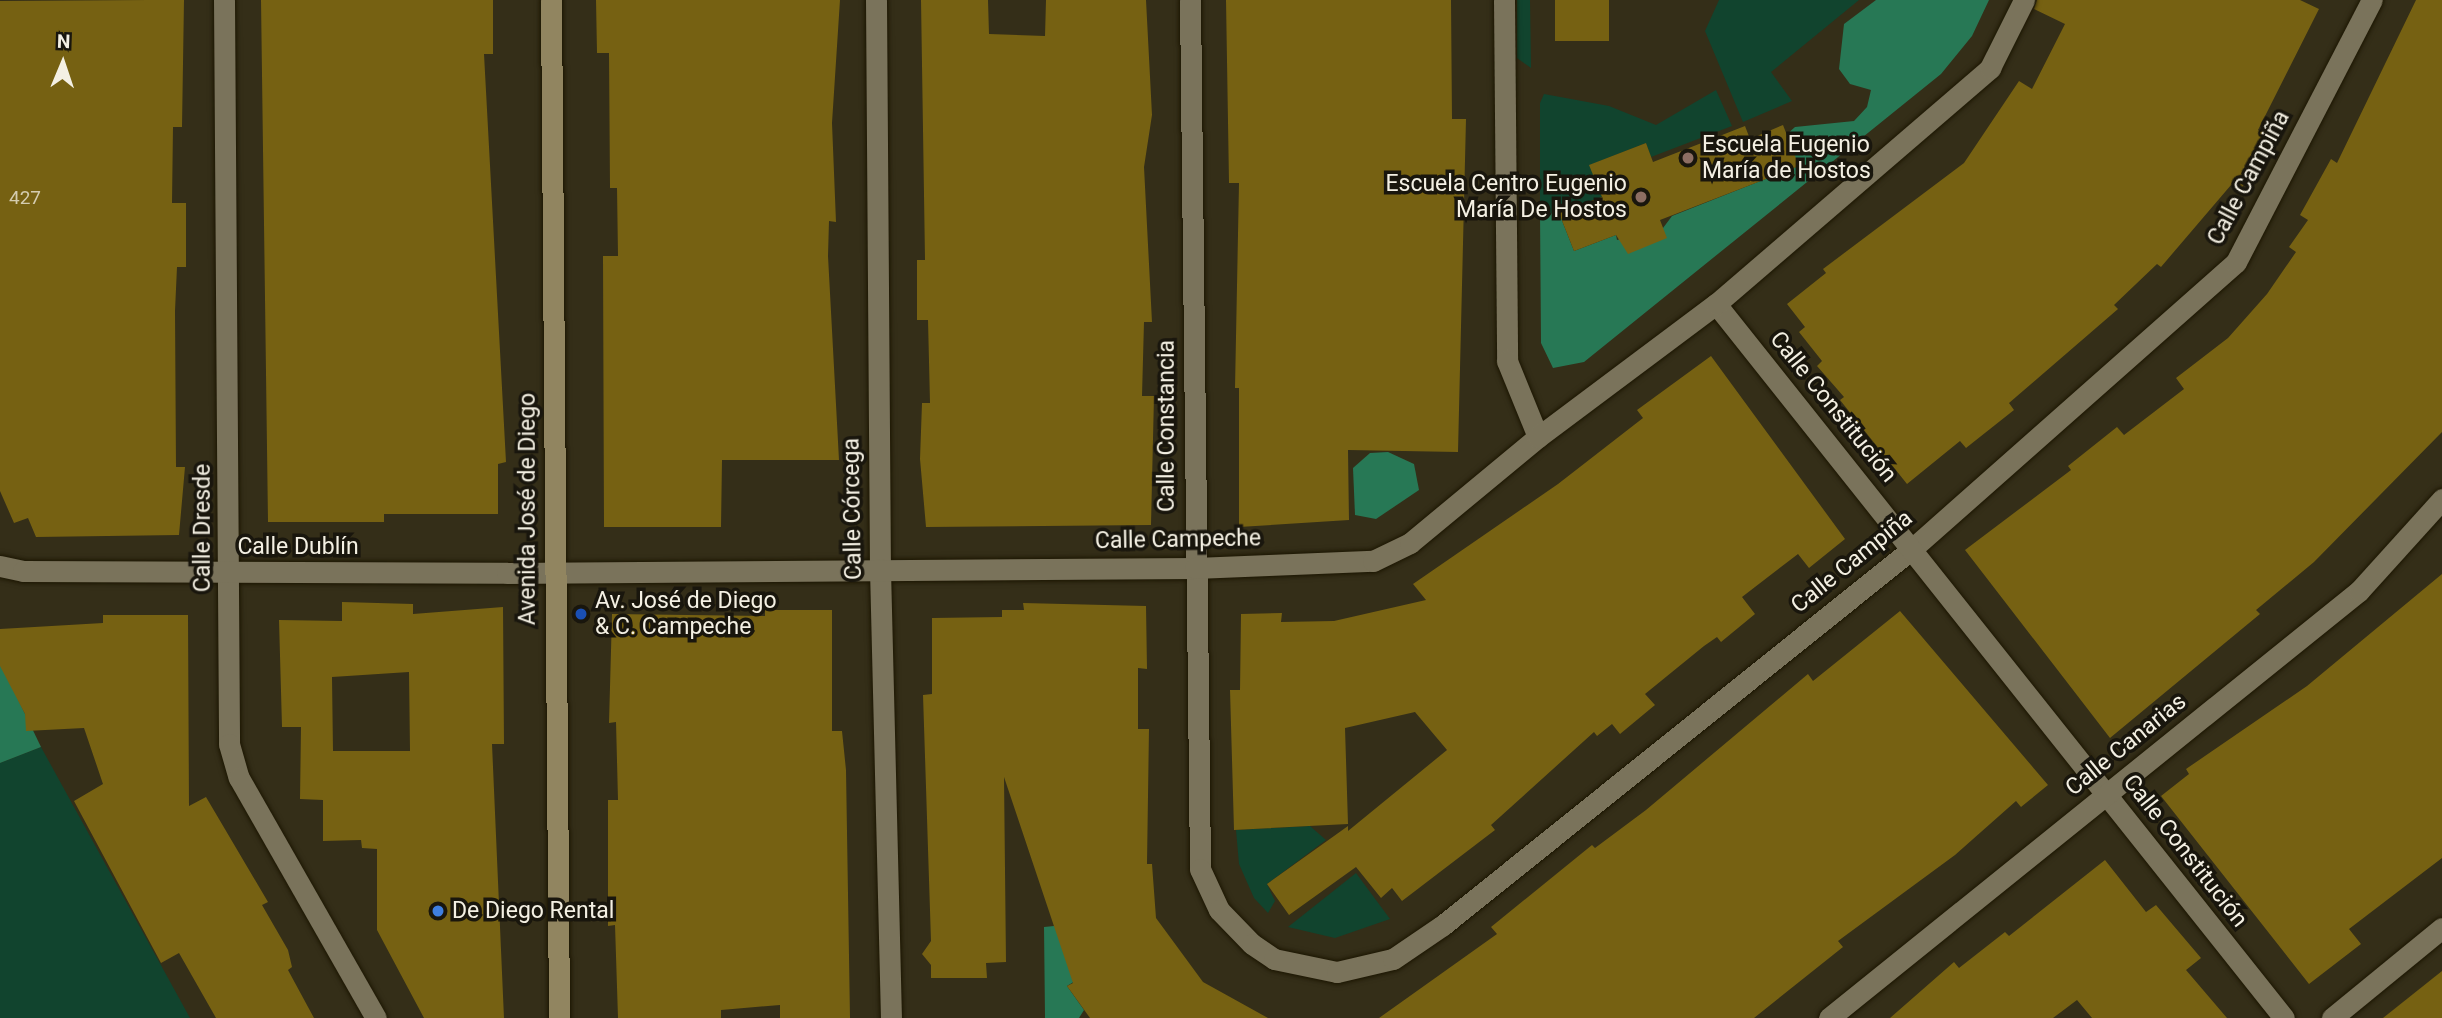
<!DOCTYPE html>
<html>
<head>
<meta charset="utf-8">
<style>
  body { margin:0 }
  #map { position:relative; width:2442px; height:1018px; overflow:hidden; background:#342e18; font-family:Roboto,sans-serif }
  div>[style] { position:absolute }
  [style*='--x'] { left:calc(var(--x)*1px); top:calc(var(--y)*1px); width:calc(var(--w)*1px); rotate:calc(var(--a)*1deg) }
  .green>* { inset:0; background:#11442e }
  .forest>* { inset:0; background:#277855 }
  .building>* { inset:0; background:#766112; transform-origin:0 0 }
  .roads { filter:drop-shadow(0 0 2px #1c1602) drop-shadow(0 0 2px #1c1602) }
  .street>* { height:21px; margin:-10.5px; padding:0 10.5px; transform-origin:10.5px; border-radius:10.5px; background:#7a735b }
  .secondary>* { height:21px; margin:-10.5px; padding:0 10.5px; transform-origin:10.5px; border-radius:10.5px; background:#918560 }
  .dots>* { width:19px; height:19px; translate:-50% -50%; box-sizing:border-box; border:4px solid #19160d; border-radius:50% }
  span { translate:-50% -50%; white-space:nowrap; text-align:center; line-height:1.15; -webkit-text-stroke:7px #19160d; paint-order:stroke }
  .number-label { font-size:19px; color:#d4ccaf }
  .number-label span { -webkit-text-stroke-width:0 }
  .poi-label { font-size:23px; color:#f4f0e3 }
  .left { translate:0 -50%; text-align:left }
  .right { translate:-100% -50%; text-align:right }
  .street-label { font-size:23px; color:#f4f0e3 }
  .north { position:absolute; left:28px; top:28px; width:70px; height:70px; -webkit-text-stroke:5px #19160d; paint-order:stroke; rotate:2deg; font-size:19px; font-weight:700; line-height:28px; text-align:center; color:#f4f0e3 }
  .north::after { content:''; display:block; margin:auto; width:24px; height:32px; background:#f4f0e3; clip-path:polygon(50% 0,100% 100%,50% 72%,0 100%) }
</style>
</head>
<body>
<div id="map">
  <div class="green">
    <i style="clip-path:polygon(1517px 0,1530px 0,1531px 68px,1517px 58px)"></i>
    <i style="clip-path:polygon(1719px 0,1859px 0,1771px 72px,1792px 101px,1743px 122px,1705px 31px)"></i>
    <i style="clip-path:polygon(1716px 90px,1732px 126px,1651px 157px,1646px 143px,1590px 165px,1602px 197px,1559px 213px,1540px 214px,1540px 103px,1544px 94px,1609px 106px,1656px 125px)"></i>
    <i style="clip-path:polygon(41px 747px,190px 1018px,0 1018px,0 763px)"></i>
    <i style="clip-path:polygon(1310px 826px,1326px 840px,1267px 884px,1275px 901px,1268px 913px,1254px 898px,1239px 864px,1236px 830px)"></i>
    <i style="clip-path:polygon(1356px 873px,1390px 919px,1335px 938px,1288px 927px)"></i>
  </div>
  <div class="forest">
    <i style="clip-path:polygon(1876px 0,1989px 0,1972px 36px,1941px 74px,1584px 362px,1553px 368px,1541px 343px,1540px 214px,1559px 213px,1574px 251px,1616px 235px,1617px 240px,1663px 228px,1672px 216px,1798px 166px,1786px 135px,1795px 127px,1854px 121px,1867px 107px,1871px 90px,1850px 84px,1839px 69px,1844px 24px)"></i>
    <i style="clip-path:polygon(1388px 452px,1414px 464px,1419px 490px,1376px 519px,1355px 515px,1353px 468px,1370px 453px)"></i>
    <i style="clip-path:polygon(0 662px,41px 747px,0 763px)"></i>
    <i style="clip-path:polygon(1054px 926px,1096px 968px,1067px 986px,1084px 1010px,1079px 1018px,1045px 1018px,1044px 927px)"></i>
  </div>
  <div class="building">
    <i style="clip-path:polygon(149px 0,184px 0,182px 127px,173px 127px,172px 203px,186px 203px,186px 267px,177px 267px,175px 311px,176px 467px,185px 467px,179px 535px,36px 537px,28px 518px,14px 523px,0 491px,0 1px)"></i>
    <i style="clip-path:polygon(261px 0,493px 0,493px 54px,484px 54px,506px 462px,498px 464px,498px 514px,384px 514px,384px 522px,268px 522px)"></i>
    <i style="clip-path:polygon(596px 0,840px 0,832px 123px,836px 222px,829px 221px,828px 256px,839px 460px,722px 460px,721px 527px,604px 527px,603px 256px,618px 256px,617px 188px,610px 188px,609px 53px,597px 53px)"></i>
    <i style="clip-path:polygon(921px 0,988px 0,989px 34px,1045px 36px,1046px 0,1146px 0,1152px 115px,1144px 167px,1152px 322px,1144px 322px,1142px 396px,1154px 396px,1151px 525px,926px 527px,920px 459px,922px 403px,930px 403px,928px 320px,917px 320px,917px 260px,925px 260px)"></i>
    <i style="clip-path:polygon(1226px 0,1451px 0,1452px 119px,1466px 119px,1458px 452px,1348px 450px,1349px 520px,1239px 527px,1239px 388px,1235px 388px,1239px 183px,1229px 183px)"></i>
    <i style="left:1555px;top:0;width:54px;height:41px"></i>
    <i style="clip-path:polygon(2037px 0,2300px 0,2319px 9px,2258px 130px,2268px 135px,2241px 190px,2231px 185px,2161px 267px,2157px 264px,2114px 305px,2118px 309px,2009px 403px,2014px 410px,1966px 448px,1960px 441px,1907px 484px,1840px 400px,1844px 397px,1817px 366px,1822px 361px,1799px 332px,1805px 327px,1787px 304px,1826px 273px,1823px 269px,1964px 163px,2019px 81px,2032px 89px,2065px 24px,2034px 9px)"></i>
    <i style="clip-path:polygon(2416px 0,2442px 0,2442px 432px,2314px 562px,2256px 610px,2260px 614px,2110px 738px,1965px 550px,2071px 470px,2068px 466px,2117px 427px,2124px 435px,2184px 389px,2176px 378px,2228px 338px,2267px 294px,2296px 252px,2289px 247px,2308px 220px,2300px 215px,2331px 159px,2337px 163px)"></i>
    <i style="clip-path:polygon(1783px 125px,1799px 166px,1660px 220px,1667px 238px,1628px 254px,1616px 235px,1574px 251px,1559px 213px,1602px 197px,1589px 165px,1646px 143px,1653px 162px,1745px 126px,1750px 139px)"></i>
    <i style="clip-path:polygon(1711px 356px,1845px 539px,1809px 568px,1798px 554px,1742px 597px,1755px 614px,1721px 642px,1717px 637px,1704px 646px,1645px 694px,1655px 705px,1620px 734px,1612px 724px,1597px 736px,1594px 732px,1491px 825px,1495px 830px,1402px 901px,1392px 888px,1381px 898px,1356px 867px,1289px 915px,1267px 884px,1348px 826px,1348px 831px,1447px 750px,1415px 712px,1345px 728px,1348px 824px,1234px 830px,1230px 690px,1240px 690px,1241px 614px,1282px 613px,1281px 622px,1334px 621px,1426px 600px,1413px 584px,1558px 484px,1643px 418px,1637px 410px)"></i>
    <i style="clip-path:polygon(2442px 574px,2442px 858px,2349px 929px,2361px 944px,2309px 984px,2161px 796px,2189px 774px,2186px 769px,2307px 686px)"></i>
    <i style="clip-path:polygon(evenodd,342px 602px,413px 604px,413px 614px,503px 607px,504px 744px,492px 744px,504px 1018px,424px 1018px,377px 930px,377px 849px,362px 848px,361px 840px,323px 841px,323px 800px,300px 799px,301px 727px,282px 727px,279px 620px,342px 621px,342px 602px,409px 672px,410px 751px,333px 751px,332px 677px,409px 672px)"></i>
    <i style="clip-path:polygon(1023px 603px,1146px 606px,1147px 669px,1138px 668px,1138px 729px,1149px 729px,1147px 864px,1152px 864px,1156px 918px,1203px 982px,1268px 1018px,1090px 1018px,1067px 986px,1073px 983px,1004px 777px,1006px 962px,986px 963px,987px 978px,931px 978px,931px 965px,922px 954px,931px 941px,923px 695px,932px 694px,932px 618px,1002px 617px,1002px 610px,1024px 610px)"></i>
    <i style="clip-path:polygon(765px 610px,832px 610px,832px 731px,842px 731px,846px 770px,850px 1018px,780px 1018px,780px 1005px,721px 1010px,721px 1018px,618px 1018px,615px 925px,608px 926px,608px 800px,618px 800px,616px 722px,609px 723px,612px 614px,765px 616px)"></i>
    <i style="clip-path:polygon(1900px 611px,2048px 785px,2021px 807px,2016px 801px,1955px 855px,1838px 941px,1843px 947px,1754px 1018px,1379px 1018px,1497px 934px,1491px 927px,1592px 845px,1595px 848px,1646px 810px,1808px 674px,1813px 681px)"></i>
    <i style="clip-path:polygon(103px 615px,188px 615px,189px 806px,206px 797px,268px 902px,262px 905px,288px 950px,292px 967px,288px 970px,314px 1018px,216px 1018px,179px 953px,161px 963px,74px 801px,103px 784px,84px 728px,26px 731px,25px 714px,0 666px,0 629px,103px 623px)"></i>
    <i style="clip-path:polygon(2105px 860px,2146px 912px,2156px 905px,2201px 958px,2186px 970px,2227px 1018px,2092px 1018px,2077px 1000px,2053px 1018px,1890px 1018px,1954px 962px,1959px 968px,2005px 932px,2009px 936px)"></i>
    <i style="clip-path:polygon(2442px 971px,2442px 1018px,2383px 1018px)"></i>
  </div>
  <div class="roads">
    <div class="street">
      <i style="--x:224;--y:0;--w:744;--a:89.61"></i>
      <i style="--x:229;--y:744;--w:35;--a:74"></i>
      <i style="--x:239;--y:778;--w:276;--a:60.3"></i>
      <i style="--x:876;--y:0;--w:569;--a:89.6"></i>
      <i style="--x:880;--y:569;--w:449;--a:88.6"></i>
      <i style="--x:1190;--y:0;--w:869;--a:89.34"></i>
      <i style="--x:1200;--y:869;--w:45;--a:65.1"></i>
      <i style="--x:1219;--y:910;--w:47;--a:45.9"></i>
      <i style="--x:1252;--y:944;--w:27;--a:34"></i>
      <i style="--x:1274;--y:959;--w:64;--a:11.7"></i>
      <i style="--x:1337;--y:972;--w:57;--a:-13.1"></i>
      <i style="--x:1393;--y:959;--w:60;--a:-34.2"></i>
      <i style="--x:1443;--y:925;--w:603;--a:-38.73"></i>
      <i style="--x:1913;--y:548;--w:431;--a:-41.5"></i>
      <i style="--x:2236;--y:262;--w:295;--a:-62.6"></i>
      <i style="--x:1504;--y:0;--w:361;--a:89.5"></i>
      <i style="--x:1507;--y:361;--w:82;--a:67.8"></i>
      <i style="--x:1716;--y:304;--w:912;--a:51.5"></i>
      <i style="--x:0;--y:566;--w:24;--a:12"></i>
      <i style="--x:23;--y:571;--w:484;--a:0.2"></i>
      <i style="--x:507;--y:573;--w:688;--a:-0.42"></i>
      <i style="--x:1195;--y:568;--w:178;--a:-2.3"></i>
      <i style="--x:1373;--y:561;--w:41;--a:-25.9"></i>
      <i style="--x:1410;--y:543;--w:166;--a:-39.6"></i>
      <i style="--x:1538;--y:437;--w:222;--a:-36.8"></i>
      <i style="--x:1716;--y:304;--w:362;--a:-40.7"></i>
      <i style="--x:1990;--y:68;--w:76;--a:-63.4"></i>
      <i style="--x:1829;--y:1018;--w:681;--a:-38.86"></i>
      <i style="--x:2359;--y:591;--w:124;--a:-47.9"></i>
      <i style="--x:2332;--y:1018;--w:142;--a:-39.3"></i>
    </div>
    <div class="secondary">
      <i style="--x:551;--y:0;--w:1018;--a:89.55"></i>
    </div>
  </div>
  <div class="dots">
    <i style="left:1688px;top:158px;background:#8d6e63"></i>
    <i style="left:1641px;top:197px;background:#8d6e63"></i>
    <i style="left:581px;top:614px;background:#1a4fb4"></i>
    <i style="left:438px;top:911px;background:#3f7fe0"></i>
  </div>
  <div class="number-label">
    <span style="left:25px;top:198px">427</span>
  </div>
  <div class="poi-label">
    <span class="left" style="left:1702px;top:158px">Escuela Eugenio<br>María de Hostos</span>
    <span class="right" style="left:1627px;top:197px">Escuela Centro Eugenio<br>María De Hostos</span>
    <span class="left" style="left:595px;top:614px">Av. José de Diego<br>&amp; C. Campeche</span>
    <span class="left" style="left:452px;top:911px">De Diego Rental</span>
  </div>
  <div class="street-label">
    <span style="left:2249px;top:178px;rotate:-62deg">Calle Campiña</span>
    <span style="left:1833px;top:407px;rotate:51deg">Calle Constitución</span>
    <span style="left:1167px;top:426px;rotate:-90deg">Calle Constancia</span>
    <span style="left:528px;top:509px;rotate:-90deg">Avenida José de Diego</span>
    <span style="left:853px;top:509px;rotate:-91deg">Calle Córcega</span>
    <span style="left:203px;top:528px;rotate:-90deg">Calle Dresde</span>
    <span style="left:1178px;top:540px;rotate:-1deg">Calle Campeche</span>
    <span style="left:298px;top:547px">Calle Dublín</span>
    <span style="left:1852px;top:562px;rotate:-39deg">Calle Campiña</span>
    <span style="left:2126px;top:745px;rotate:-39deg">Calle Canarias</span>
    <span style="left:2185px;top:851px;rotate:52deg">Calle Constitución</span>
  </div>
  <div class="north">N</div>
</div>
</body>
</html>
